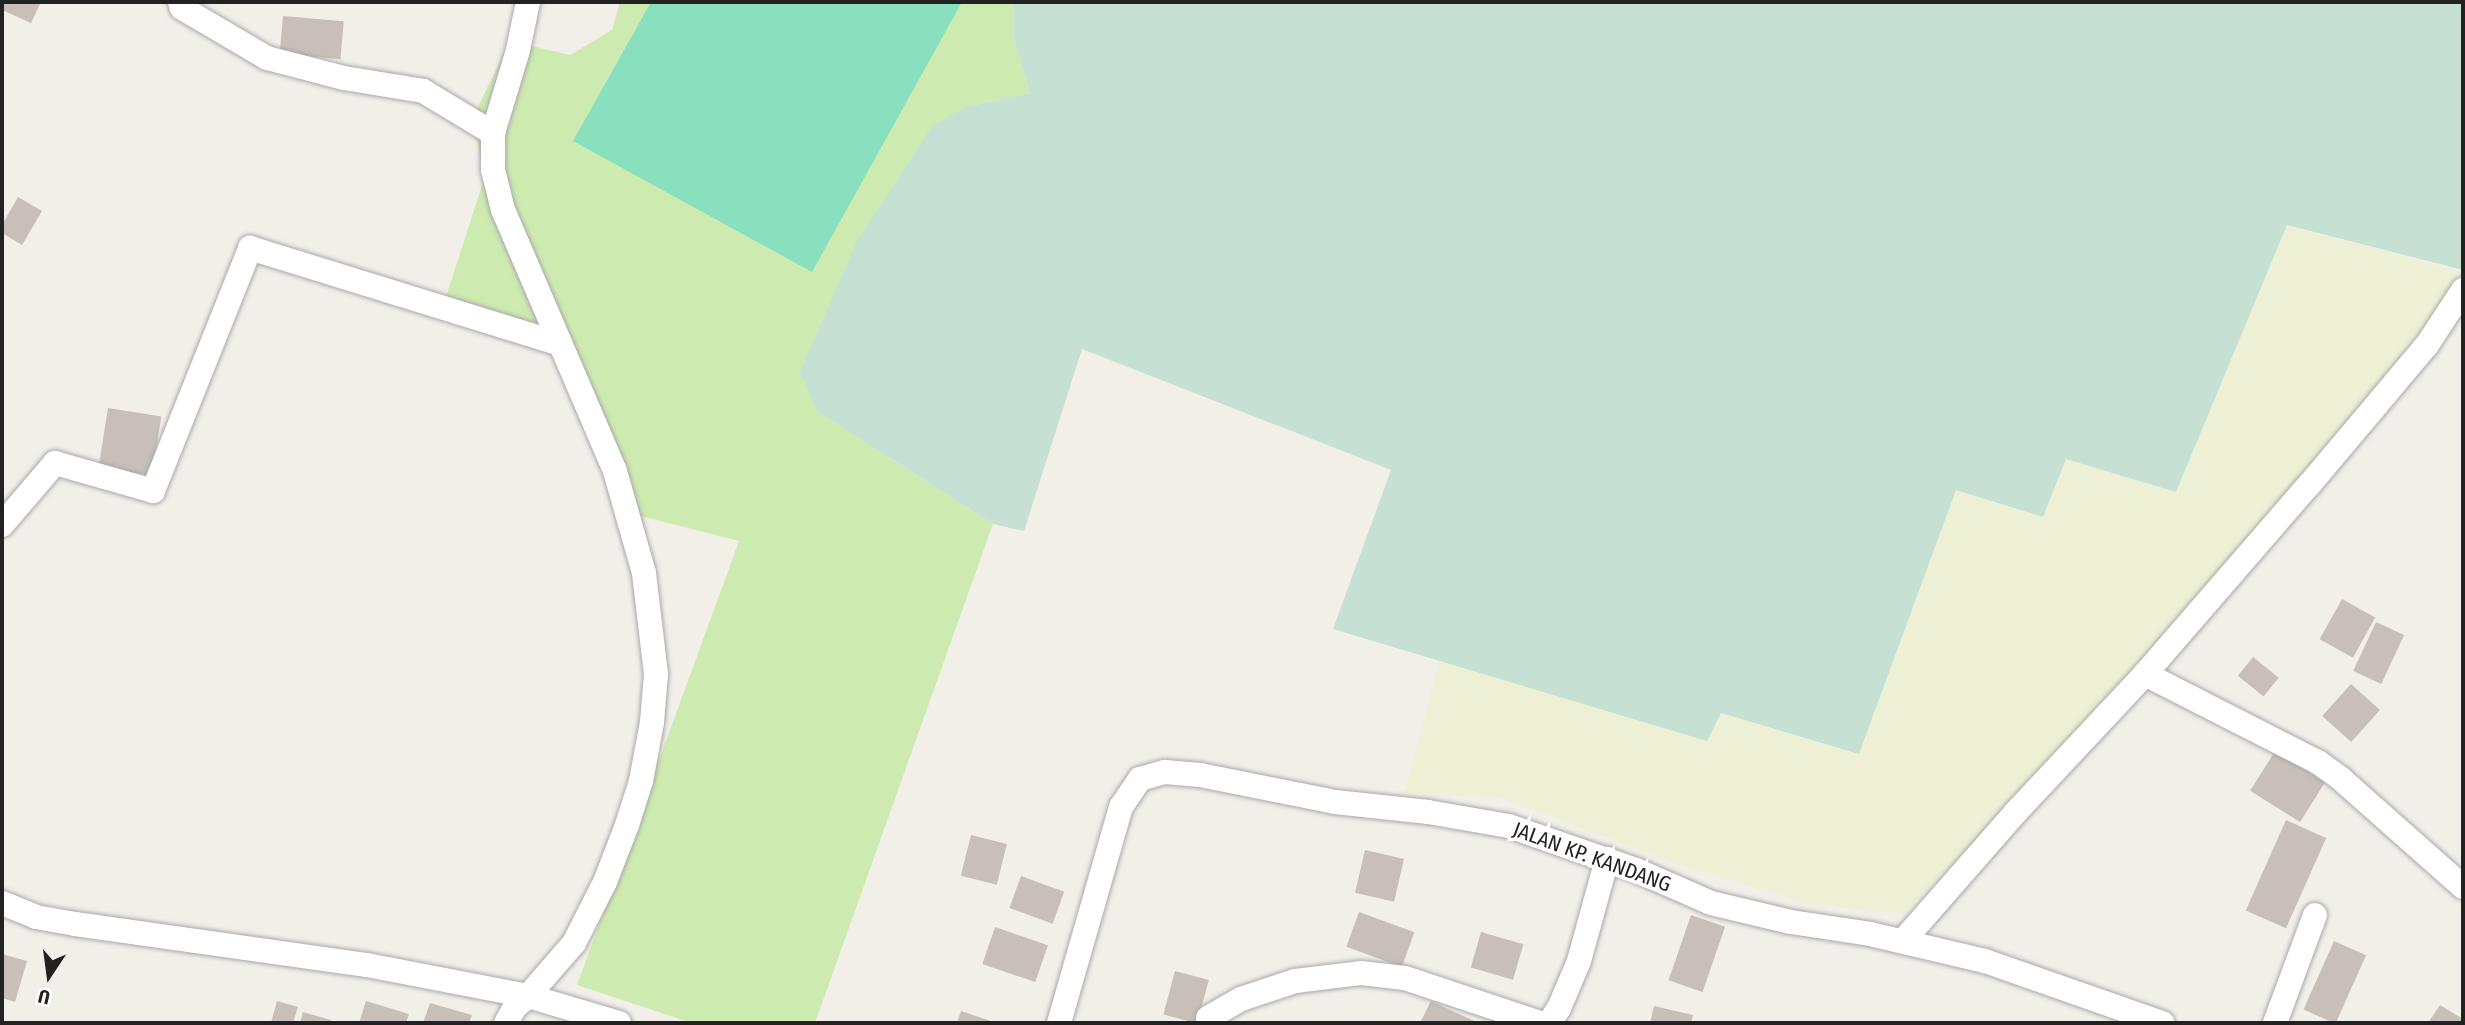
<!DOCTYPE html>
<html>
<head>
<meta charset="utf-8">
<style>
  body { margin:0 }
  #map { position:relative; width:2465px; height:1025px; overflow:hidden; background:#f2efe9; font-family:"Fira Sans Condensed",sans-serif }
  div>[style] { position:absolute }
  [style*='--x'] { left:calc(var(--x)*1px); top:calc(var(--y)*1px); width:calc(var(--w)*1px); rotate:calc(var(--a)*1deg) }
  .farmland>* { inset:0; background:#eef0d5 }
  .grass>* { inset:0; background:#cdebb0 }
  .wetland>* { inset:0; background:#c6e0d4 }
  .pitch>* { inset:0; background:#88e0be }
  .building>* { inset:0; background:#c7bfb8; transform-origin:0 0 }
  .roads { filter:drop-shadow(0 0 2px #a9a9a9) drop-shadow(0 0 2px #a9a9a9) }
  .minor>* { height:24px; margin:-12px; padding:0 12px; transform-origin:12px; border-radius:12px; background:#fff }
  span { translate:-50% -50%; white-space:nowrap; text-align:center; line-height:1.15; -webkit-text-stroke:7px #fff; paint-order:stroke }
  .street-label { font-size:21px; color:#222 }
  .frame { position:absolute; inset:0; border:4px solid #222; pointer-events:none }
  .north { position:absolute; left:14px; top:941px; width:70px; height:70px; -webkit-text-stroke:5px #fff; paint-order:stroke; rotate:193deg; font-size:19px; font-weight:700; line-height:28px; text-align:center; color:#222 }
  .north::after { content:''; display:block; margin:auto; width:24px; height:32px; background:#222; clip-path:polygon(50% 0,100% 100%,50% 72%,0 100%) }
</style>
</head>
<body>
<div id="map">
  <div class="farmland">
    <i style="clip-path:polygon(2287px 225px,2463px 272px,2283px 513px,2245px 538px,2092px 720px,1903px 914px,1806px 903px,1674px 863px,1500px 797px,1405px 793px,1439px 660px,1707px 740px,1720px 713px,1859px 754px,1956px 490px,2042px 517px,2066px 458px,2236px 343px)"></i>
  </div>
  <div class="grass">
    <i style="clip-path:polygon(620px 2px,1013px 2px,1014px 40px,1030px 93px,966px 107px,818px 412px,993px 524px,815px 1023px,692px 1023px,577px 985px,739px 541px,629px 513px,552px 353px,444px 303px,484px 179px,473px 117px,510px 41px,570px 55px,612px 30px)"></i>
  </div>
  <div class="wetland">
    <i style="clip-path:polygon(1013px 2px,2463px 2px,2463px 270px,2287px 225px,2176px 492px,2066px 459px,2043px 517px,1956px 490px,1859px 754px,1721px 713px,1707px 741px,1333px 629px,1391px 470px,1082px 349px,1024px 531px,993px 524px,818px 412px,800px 372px,856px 243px,932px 126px,966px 107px,1030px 93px,1014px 40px)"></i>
  </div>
  <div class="pitch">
    <i style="clip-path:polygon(651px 2px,962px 2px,812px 272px,573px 141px)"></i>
  </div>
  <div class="building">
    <i style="clip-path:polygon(2px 2px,41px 2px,31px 23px,2px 10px)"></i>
    <i style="left:283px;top:16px;width:61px;height:38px;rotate:5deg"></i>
    <i style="clip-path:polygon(18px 197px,42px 211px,22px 245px,2px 233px,2px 225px)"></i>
    <i style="left:108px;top:408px;width:54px;height:60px;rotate:9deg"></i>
    <i style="left:2342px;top:599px;width:38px;height:46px;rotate:29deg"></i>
    <i style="left:2376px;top:622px;width:31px;height:54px;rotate:25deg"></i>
    <i style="left:2253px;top:657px;width:33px;height:24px;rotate:39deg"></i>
    <i style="left:2351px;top:684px;width:39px;height:43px;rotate:42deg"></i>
    <i style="left:2275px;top:751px;width:59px;height:47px;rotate:32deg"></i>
    <i style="left:2286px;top:820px;width:44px;height:99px;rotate:24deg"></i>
    <i style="left:971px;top:835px;width:37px;height:42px;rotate:14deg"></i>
    <i style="left:1365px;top:850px;width:40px;height:44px;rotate:13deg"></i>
    <i style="left:1021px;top:876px;width:46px;height:34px;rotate:20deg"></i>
    <i style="left:1359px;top:912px;width:59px;height:37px;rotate:20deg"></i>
    <i style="left:1691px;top:915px;width:36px;height:69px;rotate:19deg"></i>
    <i style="left:995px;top:927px;width:56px;height:39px;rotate:19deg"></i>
    <i style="left:1481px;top:932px;width:44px;height:37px;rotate:16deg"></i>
    <i style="left:2334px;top:941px;width:35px;height:75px;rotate:24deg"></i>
    <i style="clip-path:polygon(2px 954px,27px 961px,15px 1002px,2px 998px)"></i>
    <i style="left:1175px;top:971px;width:35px;height:45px;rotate:15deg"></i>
    <i style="clip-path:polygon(277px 1001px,298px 1007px,293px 1023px,271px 1023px)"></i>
    <i style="clip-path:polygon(366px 1001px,409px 1014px,406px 1023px,359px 1023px)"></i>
    <i style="clip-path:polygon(1431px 1001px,1474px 1021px,1473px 1023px,1420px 1023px)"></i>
    <i style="clip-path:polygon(430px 1003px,472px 1015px,469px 1023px,423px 1023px)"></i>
    <i style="clip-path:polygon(2440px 1005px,2463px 1019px,2463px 1023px,2428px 1023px)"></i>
    <i style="clip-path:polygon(1654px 1006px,1693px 1015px,1691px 1023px,1650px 1023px)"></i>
    <i style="clip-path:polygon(961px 1011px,997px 1023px,957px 1023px)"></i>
    <i style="clip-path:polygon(303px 1012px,331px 1020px,330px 1023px,300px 1023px)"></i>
  </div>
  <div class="roads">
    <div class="minor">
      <i style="--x:180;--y:2;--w:6;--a:72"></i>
      <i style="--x:182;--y:8;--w:99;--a:30.5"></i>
      <i style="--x:267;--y:58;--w:80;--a:14.6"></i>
      <i style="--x:344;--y:78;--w:80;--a:9.3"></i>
      <i style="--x:423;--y:91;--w:82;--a:31"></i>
      <i style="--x:2;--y:525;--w:82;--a:-49.5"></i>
      <i style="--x:55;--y:463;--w:102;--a:15.9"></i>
      <i style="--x:153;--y:491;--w:262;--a:-68.2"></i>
      <i style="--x:250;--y:248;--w:325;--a:17.2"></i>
      <i style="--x:2145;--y:674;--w:194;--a:27"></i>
      <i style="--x:2318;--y:762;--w:29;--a:36"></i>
      <i style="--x:2341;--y:779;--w:163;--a:41.5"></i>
      <i style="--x:2;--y:903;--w:37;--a:22"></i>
      <i style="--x:36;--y:917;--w:40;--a:10"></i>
      <i style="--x:75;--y:924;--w:295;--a:8"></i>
      <i style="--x:367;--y:965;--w:164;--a:10.9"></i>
      <i style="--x:528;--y:996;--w:70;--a:-49"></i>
      <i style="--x:574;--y:943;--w:68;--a:-63.1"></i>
      <i style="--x:605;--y:882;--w:61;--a:-68.9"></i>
      <i style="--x:627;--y:825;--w:46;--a:-72.3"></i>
      <i style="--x:641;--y:781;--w:60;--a:-79.4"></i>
      <i style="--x:652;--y:722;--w:48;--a:-85.2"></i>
      <i style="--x:656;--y:674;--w:102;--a:-96.8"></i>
      <i style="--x:644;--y:573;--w:106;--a:-105.9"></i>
      <i style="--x:615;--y:471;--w:284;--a:-113.2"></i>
      <i style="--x:503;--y:210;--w:41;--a:-104"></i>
      <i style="--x:493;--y:170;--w:37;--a:-90"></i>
      <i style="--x:493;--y:133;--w:87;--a:-73.2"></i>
      <i style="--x:518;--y:50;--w:49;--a:-78.2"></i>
      <i style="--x:1903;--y:941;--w:171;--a:-48.8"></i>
      <i style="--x:2016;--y:812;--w:189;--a:-46.9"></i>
      <i style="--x:2145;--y:674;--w:250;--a:-49.1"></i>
      <i style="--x:2309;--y:485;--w:183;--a:-49.9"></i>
      <i style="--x:2427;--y:345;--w:66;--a:-56.8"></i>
      <i style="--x:1208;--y:1018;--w:38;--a:-30"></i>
      <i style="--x:1241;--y:999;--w:57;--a:-18.4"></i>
      <i style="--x:1295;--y:981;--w:66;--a:-6.9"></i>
      <i style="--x:1361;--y:973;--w:44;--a:6.5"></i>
      <i style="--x:1405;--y:978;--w:142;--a:18.4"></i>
      <i style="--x:506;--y:1023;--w:18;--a:-61"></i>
      <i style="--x:515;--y:1007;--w:17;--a:-40"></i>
      <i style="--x:528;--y:996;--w:95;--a:16.5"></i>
      <i style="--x:1059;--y:1023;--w:225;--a:-74"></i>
      <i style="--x:1121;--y:807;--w:34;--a:-56"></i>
      <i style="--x:1140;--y:779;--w:26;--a:-16"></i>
      <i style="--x:1165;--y:772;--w:35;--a:5"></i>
      <i style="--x:1200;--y:775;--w:138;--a:11.3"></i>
      <i style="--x:1335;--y:802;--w:94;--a:6.1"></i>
      <i style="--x:1428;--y:812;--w:82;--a:9.8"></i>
      <i style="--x:1509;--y:826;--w:134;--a:19.1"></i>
      <i style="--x:1636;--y:870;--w:82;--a:23.7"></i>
      <i style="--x:1711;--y:903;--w:82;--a:13.4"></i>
      <i style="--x:1791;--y:922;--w:80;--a:8.6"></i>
      <i style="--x:1870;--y:934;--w:118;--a:13.2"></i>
      <i style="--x:1985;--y:961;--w:188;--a:19.3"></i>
      <i style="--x:1549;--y:1023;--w:18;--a:-56"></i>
      <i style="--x:1559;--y:1008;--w:51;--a:-66.9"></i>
      <i style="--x:1579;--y:961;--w:106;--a:-74.6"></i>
      <i style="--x:2275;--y:1023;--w:115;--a:-69.7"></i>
    </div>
  </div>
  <div class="street-label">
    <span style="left:1592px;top:857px;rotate:20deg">JALAN KP. KANDANG</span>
  </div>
  <div class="frame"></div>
  <div class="north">U</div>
</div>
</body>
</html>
